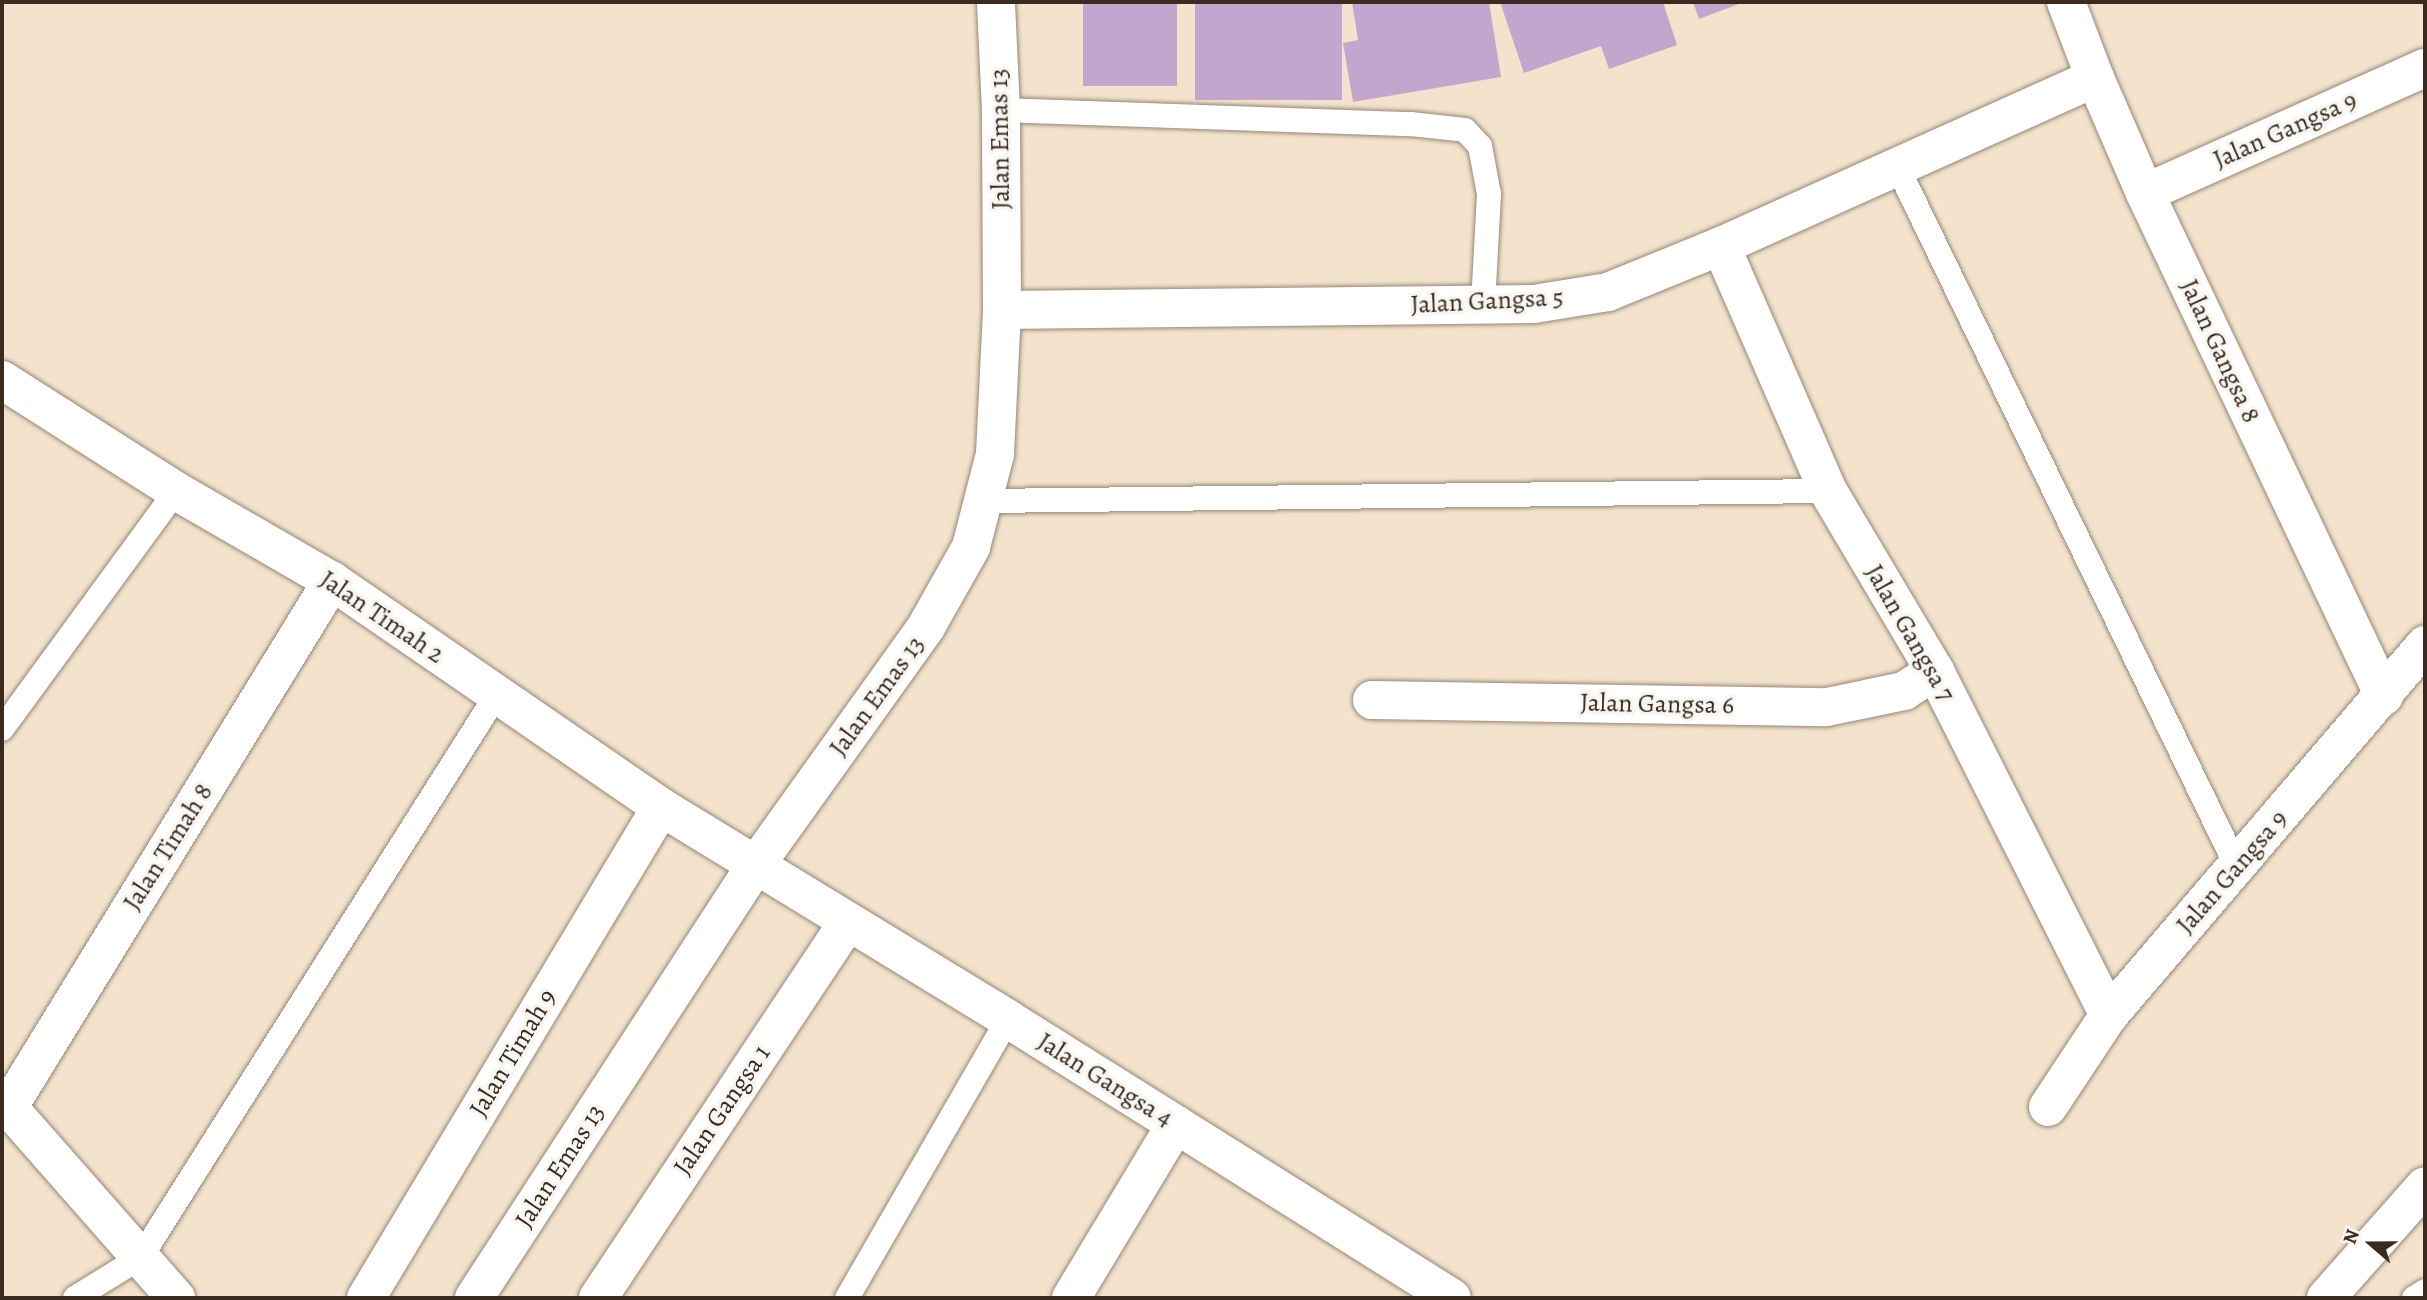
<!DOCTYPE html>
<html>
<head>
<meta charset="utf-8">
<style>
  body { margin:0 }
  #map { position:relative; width:2427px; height:1300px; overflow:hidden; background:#f3e3cc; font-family:Alegreya,serif }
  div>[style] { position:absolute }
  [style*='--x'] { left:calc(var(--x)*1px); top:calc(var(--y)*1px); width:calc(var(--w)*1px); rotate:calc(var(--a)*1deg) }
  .building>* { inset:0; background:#c2a6cd; transform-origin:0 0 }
  .roads { filter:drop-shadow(0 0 2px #978675) drop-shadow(0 0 2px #978675) }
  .lane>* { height:24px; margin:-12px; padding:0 12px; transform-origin:12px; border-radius:12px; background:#fff }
  .street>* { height:38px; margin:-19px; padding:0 19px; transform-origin:19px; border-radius:19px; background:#fff }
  span { translate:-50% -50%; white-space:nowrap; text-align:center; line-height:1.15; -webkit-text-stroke:7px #f6f6f2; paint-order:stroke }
  .street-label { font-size:26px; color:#3b2a1e }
  .frame { position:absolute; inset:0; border:4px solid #3b2a1e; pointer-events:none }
  .north { position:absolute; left:2336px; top:1209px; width:70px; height:70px; -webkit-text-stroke:5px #f6f6f2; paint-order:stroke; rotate:290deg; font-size:19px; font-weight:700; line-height:28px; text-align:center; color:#3b2a1e }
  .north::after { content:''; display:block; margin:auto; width:24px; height:32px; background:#3b2a1e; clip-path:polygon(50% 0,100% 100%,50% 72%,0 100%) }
</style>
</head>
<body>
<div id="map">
  <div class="building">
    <i style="left:1083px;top:2px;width:94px;height:84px"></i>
    <i style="left:1195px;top:2px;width:147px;height:98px"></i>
    <i style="clip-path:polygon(1352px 2px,1489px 2px,1501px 77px,1353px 102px,1343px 43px,1358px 40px)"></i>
    <i style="clip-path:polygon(1500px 2px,1663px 2px,1677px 45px,1609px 69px,1601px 46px,1524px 73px)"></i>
    <i style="clip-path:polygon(1693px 2px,1744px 2px,1699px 19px)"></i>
  </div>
  <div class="roads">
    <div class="lane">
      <i style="--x:1001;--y:110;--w:410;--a:2"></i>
      <i style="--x:1411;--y:124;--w:54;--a:6.3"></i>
      <i style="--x:1465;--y:130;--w:22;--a:47"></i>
      <i style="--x:1480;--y:146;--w:49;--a:79.4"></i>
      <i style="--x:1489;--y:194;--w:111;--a:93.1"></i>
      <i style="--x:1897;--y:166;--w:779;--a:64.13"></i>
      <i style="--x:983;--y:501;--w:845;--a:-0.68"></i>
      <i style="--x:2;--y:729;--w:295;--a:-53.8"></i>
      <i style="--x:75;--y:1298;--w:78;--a:-31.8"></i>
      <i style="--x:141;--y:1257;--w:666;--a:-57.69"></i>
      <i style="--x:847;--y:1298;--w:322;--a:-60"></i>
      <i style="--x:2414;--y:1298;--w:13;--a:-32"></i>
    </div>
    <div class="street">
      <i style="--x:2066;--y:2;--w:81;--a:69.1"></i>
      <i style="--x:2095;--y:78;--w:125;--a:66.5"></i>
      <i style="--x:2145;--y:193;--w:557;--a:64.59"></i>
      <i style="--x:2145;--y:193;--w:307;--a:-24.1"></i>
      <i style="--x:1721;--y:246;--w:267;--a:66.4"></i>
      <i style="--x:1828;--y:491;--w:209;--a:59.3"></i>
      <i style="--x:1935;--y:671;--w:386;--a:63.2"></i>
      <i style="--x:1002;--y:310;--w:532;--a:-0.65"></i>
      <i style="--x:1534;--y:304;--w:75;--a:-9.2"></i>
      <i style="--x:1608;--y:292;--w:122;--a:-22.2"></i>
      <i style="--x:1721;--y:246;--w:410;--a:-24.2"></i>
      <i style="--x:2;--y:380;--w:206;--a:32.5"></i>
      <i style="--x:176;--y:491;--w:180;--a:30"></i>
      <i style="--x:332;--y:581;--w:399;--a:34.5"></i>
      <i style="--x:661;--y:807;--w:407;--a:31.4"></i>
      <i style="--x:1008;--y:1019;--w:524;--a:32.14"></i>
      <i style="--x:1372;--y:700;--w:455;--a:0.9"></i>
      <i style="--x:1827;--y:707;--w:79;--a:-11.7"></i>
      <i style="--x:1904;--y:691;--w:37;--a:-33"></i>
      <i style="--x:2;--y:1100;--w:264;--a:48.7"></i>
      <i style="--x:2048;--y:1107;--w:110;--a:-56.5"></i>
      <i style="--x:2109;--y:1015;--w:487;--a:-49.5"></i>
      <i style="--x:2;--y:1111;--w:7;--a:-27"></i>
      <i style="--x:8;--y:1108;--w:619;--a:-58.42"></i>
      <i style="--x:366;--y:1298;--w:573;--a:-59"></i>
      <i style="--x:474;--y:1298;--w:515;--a:-56.96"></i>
      <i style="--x:755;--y:866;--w:294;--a:-54.4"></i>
      <i style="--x:926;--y:627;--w:92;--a:-60.6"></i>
      <i style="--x:971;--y:547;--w:96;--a:-75.5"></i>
      <i style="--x:995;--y:454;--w:144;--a:-87.2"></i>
      <i style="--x:1002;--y:310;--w:200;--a:-90.3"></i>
      <i style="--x:1001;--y:110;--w:108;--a:-92.7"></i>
      <i style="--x:598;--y:1298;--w:450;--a:-56.4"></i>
      <i style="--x:1071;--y:1298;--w:203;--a:-58.9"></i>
      <i style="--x:2326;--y:1298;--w:149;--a:-48.5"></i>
    </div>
  </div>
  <div class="street-label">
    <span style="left:2285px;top:130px;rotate:-24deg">Jalan Gangsa 9</span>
    <span style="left:1000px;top:139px;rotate:-91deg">Jalan Emas 13</span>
    <span style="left:1487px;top:301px;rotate:-3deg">Jalan Gangsa 5</span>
    <span style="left:2220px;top:351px;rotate:65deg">Jalan Gangsa 8</span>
    <span style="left:382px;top:617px;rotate:34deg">Jalan Timah 2</span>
    <span style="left:1910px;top:633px;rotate:60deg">Jalan Gangsa 7</span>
    <span style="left:877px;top:696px;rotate:-54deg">Jalan Emas 13</span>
    <span style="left:1657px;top:704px;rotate:1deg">Jalan Gangsa 6</span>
    <span style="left:168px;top:847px;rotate:-58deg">Jalan Timah 8</span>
    <span style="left:2232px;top:872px;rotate:-49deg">Jalan Gangsa 9</span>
    <span style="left:513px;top:1053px;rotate:-59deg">Jalan Timah 9</span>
    <span style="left:1105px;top:1080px;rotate:32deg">Jalan Gangsa 4</span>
    <span style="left:722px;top:1110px;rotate:-56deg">Jalan Gangsa 1</span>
    <span style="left:560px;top:1166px;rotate:-57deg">Jalan Emas 13</span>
  </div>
  <div class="frame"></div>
  <div class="north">N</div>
</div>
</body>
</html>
